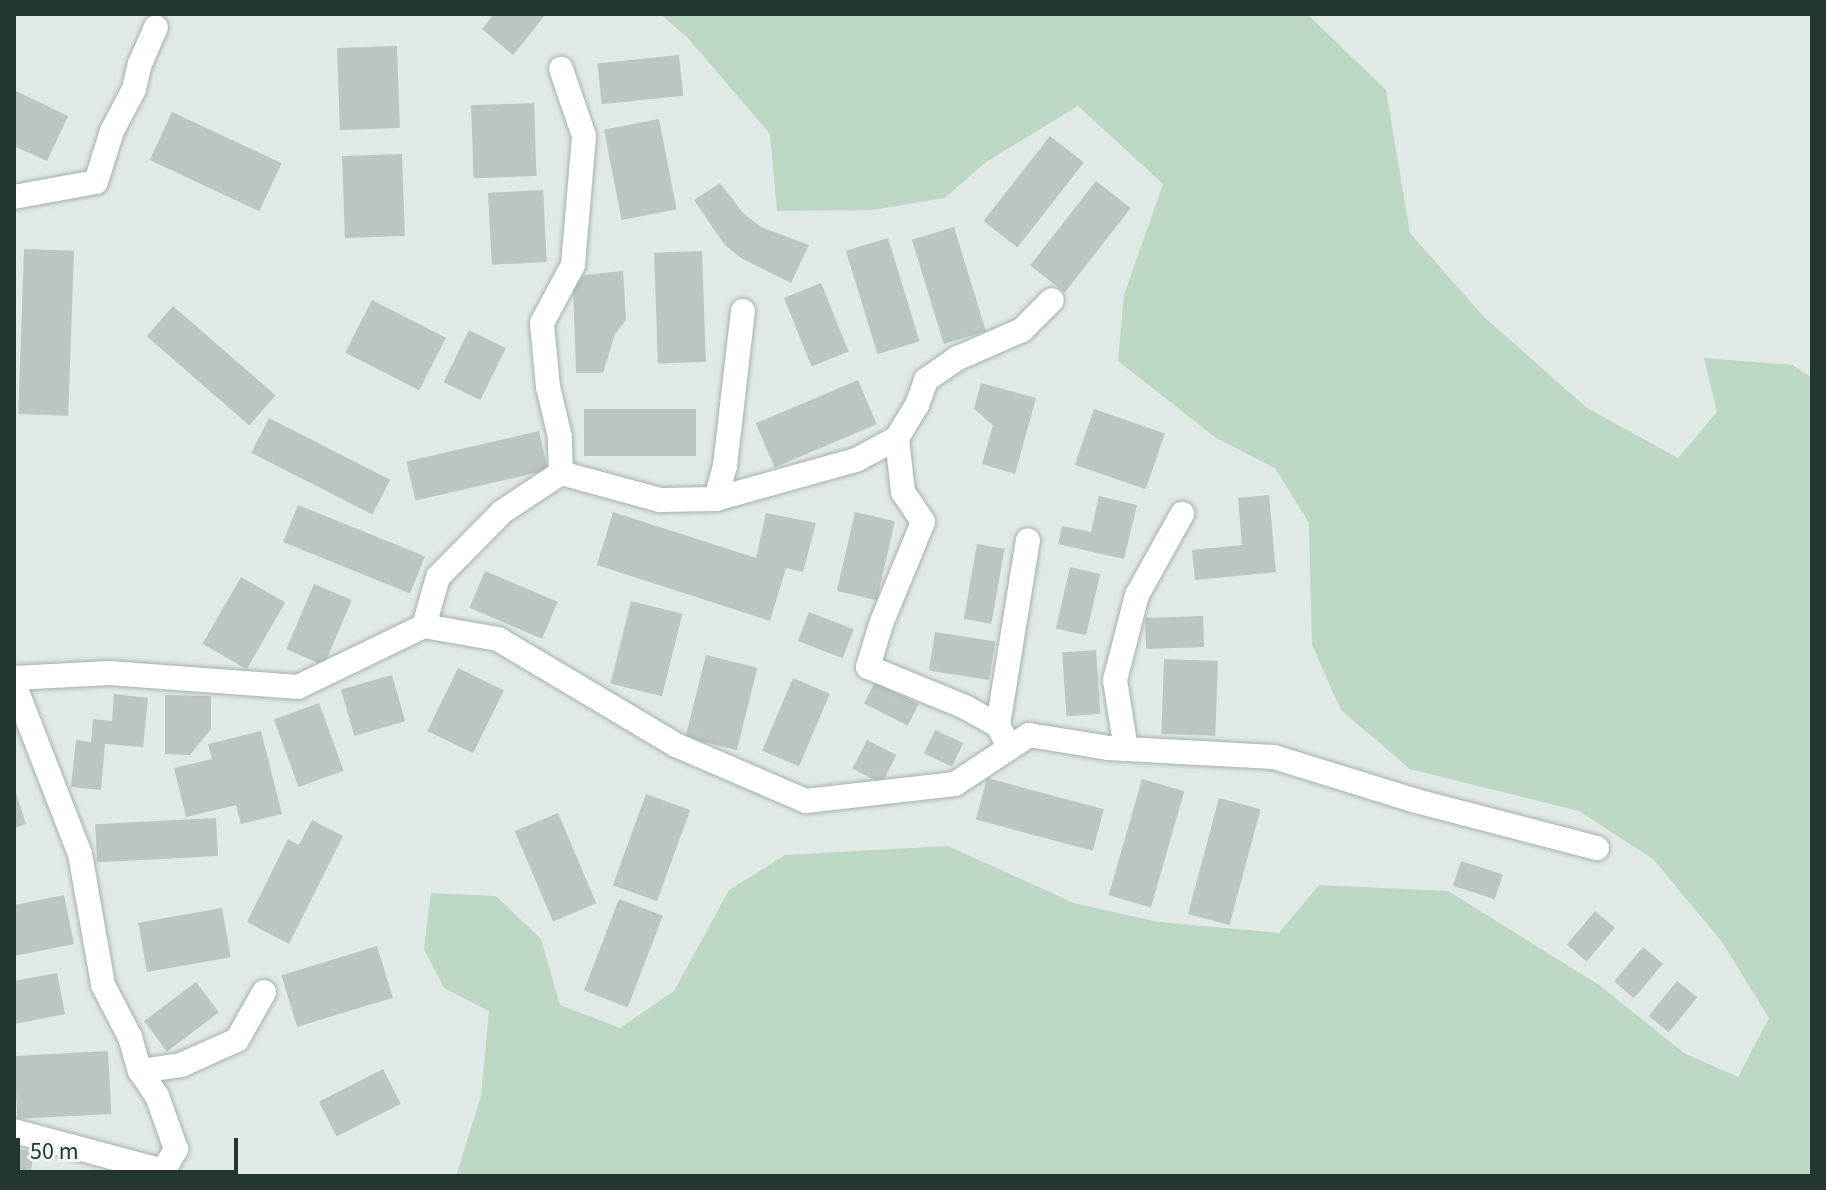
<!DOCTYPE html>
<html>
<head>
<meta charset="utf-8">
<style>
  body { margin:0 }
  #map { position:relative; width:1826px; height:1190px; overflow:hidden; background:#e0e9e5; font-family:"Source Sans 3",sans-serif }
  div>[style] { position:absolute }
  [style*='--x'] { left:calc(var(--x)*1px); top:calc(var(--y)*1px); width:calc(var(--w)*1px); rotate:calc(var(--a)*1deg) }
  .green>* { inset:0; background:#bcd8c4 }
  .building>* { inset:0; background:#b9c6c1; transform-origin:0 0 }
  .roads { filter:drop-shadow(0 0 2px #a4b0ac) drop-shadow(0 0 2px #a4b0ac) }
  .minor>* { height:24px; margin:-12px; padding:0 12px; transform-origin:12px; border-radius:12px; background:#fff }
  span { translate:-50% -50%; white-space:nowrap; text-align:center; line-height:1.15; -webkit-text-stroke:7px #f0f6f3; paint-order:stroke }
  .frame { position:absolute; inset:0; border:16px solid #233732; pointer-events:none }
  .scale { position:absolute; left:16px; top:1138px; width:222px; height:36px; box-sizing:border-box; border:4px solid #233732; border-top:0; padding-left:10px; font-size:24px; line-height:28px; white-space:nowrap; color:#233732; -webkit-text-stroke:6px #f0f6f3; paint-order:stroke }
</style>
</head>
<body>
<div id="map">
  <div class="green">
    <i style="clip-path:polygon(660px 14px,1307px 14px,1386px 90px,1410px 233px,1483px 316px,1587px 408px,1678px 458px,1717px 412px,1704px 358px,1793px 365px,1812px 378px,1812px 1176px,456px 1176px,481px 1096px,489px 1011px,444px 988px,424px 949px,431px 893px,496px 896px,541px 939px,560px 1005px,620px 1028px,674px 991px,729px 890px,785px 855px,948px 846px,1074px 903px,1158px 922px,1279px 933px,1319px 885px,1448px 891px,1599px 985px,1684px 1053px,1738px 1077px,1769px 1018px,1722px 942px,1653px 859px,1579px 811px,1410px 769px,1341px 710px,1312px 645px,1309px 523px,1275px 468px,1216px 438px,1118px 361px,1124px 295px,1163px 184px,1078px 106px,986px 162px,945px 198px,872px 210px,777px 211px,770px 134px,688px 38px)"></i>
  </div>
  <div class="building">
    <i style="clip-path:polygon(494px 14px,546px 14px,513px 55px,482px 29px)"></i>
    <i style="left:397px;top:46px;width:82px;height:60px;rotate:88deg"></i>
    <i style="left:679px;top:55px;width:41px;height:82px;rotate:84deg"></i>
    <i style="clip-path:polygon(14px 90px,68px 116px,47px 161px,14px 146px)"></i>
    <i style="left:534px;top:103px;width:73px;height:63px;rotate:88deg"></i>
    <i style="left:172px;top:112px;width:121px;height:53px;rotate:25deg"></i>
    <i style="left:659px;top:119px;width:92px;height:56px;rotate:79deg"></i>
    <i style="left:1050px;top:136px;width:43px;height:108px;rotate:38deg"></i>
    <i style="left:402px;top:154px;width:82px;height:60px;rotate:88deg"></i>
    <i style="left:1096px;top:181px;width:44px;height:107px;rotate:38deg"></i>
    <i style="clip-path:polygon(720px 183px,743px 213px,761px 227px,809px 245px,791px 283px,741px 258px,724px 244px,694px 200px)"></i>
    <i style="left:543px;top:190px;width:72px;height:55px;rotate:87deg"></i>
    <i style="left:954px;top:227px;width:109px;height:44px;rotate:73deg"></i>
    <i style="left:888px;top:238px;width:108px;height:44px;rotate:73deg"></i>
    <i style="left:24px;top:249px;width:50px;height:165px;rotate:2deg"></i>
    <i style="left:702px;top:251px;width:111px;height:48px;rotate:88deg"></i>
    <i style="clip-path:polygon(623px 271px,626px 320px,615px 334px,603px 373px,576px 373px,573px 286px,585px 275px)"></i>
    <i style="left:821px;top:283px;width:74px;height:40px;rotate:68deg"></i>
    <i style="left:372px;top:300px;width:83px;height:59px;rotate:27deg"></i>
    <i style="left:173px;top:306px;width:136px;height:40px;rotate:41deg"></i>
    <i style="left:469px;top:330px;width:41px;height:58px;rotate:26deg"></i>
    <i style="left:858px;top:380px;width:48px;height:111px;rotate:67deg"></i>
    <i style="clip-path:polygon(981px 383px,1036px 398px,1015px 474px,982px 464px,993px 425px,974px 409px)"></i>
    <i style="left:584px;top:409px;width:112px;height:47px"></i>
    <i style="left:1094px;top:409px;width:75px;height:59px;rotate:19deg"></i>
    <i style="left:269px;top:418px;width:136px;height:39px;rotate:27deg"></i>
    <i style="left:539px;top:431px;width:40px;height:136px;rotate:77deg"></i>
    <i style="clip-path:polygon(1269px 495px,1276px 572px,1195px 580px,1192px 550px,1242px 545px,1238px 498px)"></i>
    <i style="clip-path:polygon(1099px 496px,1137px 505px,1124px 559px,1058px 544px,1062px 526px,1091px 532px)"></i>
    <i style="left:298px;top:505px;width:137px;height:40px;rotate:22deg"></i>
    <i style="clip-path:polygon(613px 512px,756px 558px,766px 513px,816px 523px,803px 572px,786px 568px,770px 621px,597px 565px)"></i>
    <i style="left:855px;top:512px;width:41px;height:81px;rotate:13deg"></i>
    <i style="left:977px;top:544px;width:28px;height:76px;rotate:10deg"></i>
    <i style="left:1070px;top:567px;width:31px;height:63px;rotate:13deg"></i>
    <i style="left:485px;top:571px;width:79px;height:40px;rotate:23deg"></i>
    <i style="left:241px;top:577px;width:51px;height:77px;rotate:30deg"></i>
    <i style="left:314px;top:584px;width:41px;height:71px;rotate:23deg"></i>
    <i style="left:631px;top:601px;width:53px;height:85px;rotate:14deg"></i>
    <i style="left:809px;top:612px;width:48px;height:31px;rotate:21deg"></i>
    <i style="left:1203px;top:616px;width:31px;height:58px;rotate:88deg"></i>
    <i style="left:935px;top:632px;width:61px;height:39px;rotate:9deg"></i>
    <i style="left:1096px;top:650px;width:64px;height:34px;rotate:86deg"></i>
    <i style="left:706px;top:655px;width:53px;height:85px;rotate:14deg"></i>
    <i style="left:1164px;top:659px;width:54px;height:75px;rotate:2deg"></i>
    <i style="left:458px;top:668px;width:51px;height:70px;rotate:26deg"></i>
    <i style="left:392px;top:675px;width:48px;height:53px;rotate:74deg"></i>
    <i style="left:793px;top:678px;width:40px;height:79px;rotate:23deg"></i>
    <i style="left:875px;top:682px;width:49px;height:24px;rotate:27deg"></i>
    <i style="clip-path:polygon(114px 694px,148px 698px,143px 747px,105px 744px,101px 790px,71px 787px,76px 740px,91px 742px,93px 719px,112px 721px)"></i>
    <i style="clip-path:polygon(165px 695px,211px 696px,211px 729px,190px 755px,165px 754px)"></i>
    <i style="left:319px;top:703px;width:72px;height:48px;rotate:70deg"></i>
    <i style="left:935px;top:730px;width:31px;height:26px;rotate:25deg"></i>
    <i style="clip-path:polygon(261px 731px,282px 814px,241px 824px,236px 805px,186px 817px,174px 768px,212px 759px,208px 744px)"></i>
    <i style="left:867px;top:740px;width:33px;height:32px;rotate:27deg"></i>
    <i style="left:987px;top:778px;width:121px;height:43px;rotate:15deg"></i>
    <i style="left:1142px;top:779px;width:44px;height:121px;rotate:16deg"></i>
    <i style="clip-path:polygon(14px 787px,26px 824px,14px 828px)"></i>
    <i style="left:646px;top:794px;width:47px;height:97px;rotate:20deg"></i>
    <i style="left:1219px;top:798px;width:43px;height:120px;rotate:15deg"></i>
    <i style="left:558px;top:813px;width:98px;height:47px;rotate:67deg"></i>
    <i style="left:216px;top:818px;width:38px;height:121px;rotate:87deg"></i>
    <i style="clip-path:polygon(312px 820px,343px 836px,289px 944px,247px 922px,288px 839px,299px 845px)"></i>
    <i style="left:1461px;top:861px;width:44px;height:26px;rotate:18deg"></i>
    <i style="clip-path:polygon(64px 895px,74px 944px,14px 956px,14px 905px)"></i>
    <i style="left:619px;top:899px;width:47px;height:98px;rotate:21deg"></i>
    <i style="left:222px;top:908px;width:50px;height:85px;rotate:80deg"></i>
    <i style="left:1595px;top:911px;width:26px;height:44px;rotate:40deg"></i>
    <i style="left:377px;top:946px;width:54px;height:100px;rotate:73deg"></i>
    <i style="left:1643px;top:947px;width:26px;height:45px;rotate:40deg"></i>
    <i style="clip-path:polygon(57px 973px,65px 1014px,14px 1024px,14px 981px)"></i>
    <i style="left:1677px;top:981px;width:26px;height:45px;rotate:39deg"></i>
    <i style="left:196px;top:982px;width:38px;height:65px;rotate:53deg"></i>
    <i style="left:108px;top:1051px;width:63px;height:94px;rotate:87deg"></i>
    <i style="left:383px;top:1069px;width:39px;height:72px;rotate:63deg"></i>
    <i style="clip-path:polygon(14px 1148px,34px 1152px,30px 1176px,14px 1176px)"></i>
  </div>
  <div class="roads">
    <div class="minor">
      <i style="--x:14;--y:197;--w:83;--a:-10.4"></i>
      <i style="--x:96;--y:182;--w:53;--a:-72.6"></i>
      <i style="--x:112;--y:131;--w:47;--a:-62.4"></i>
      <i style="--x:134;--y:89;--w:26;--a:-77"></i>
      <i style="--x:140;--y:64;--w:40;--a:-66.6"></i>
      <i style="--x:897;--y:438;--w:54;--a:83.7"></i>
      <i style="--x:903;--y:492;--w:36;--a:56"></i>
      <i style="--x:923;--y:522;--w:110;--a:112.4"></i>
      <i style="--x:881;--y:624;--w:45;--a:106.8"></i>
      <i style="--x:868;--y:667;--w:105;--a:22.4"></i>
      <i style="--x:965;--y:707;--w:38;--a:29"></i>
      <i style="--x:998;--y:725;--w:25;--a:64"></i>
      <i style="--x:561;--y:473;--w:103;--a:15.3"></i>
      <i style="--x:660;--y:500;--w:56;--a:-1"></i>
      <i style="--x:716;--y:499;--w:34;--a:-75"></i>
      <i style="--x:725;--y:466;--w:156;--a:-83.4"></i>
      <i style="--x:716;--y:499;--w:145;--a:-15.6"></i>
      <i style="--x:856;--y:460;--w:47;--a:-28.2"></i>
      <i style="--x:897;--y:438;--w:39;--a:-59"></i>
      <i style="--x:917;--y:405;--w:27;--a:-70"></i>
      <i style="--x:926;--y:380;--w:39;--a:-35"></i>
      <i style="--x:958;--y:358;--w:70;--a:-23.6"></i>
      <i style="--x:1022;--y:330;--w:42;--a:-45"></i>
      <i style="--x:424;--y:626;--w:51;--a:-74.1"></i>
      <i style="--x:438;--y:577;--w:91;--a:-45.4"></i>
      <i style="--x:502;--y:512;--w:71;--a:-33.5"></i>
      <i style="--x:561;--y:473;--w:36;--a:-92"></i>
      <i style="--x:560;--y:437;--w:51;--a:-103.5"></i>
      <i style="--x:548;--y:387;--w:64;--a:-95.4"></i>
      <i style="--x:542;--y:323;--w:66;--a:-61.9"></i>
      <i style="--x:573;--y:265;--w:129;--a:-85.1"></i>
      <i style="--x:584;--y:136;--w:71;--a:-108.9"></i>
      <i style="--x:14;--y:678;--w:95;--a:-3"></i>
      <i style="--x:109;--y:673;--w:190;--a:4.2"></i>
      <i style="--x:298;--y:687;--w:140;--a:-25.8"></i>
      <i style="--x:424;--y:626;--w:75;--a:10"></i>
      <i style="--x:498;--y:639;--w:207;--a:30.8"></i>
      <i style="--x:676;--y:745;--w:142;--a:23.3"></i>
      <i style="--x:806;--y:801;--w:150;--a:-6.5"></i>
      <i style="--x:955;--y:784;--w:89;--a:-33.5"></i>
      <i style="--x:1029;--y:735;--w:80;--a:9.3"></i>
      <i style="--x:1108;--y:748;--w:166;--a:3.1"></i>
      <i style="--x:1274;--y:757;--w:149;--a:17.2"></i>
      <i style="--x:1416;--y:801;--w:187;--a:14.6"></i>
      <i style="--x:14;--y:684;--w:182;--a:68.8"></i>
      <i style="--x:80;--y:854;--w:133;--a:80"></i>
      <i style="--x:103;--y:985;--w:59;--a:62.6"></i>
      <i style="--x:130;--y:1037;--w:35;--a:74"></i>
      <i style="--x:140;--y:1071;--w:41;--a:-8.3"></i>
      <i style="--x:181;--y:1065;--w:61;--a:-24.1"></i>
      <i style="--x:237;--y:1040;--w:55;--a:-60.6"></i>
      <i style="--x:998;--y:725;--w:187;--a:-80.8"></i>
      <i style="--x:1126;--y:749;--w:70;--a:-99.1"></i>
      <i style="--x:1115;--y:680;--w:88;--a:-75.5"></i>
      <i style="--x:1137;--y:595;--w:93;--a:-60.9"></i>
      <i style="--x:14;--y:1131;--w:154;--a:15"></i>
      <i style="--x:163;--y:1171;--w:26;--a:-59"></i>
      <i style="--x:176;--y:1149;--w:56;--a:-109.7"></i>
      <i style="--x:157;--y:1096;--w:30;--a:-124"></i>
    </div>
  </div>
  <div class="frame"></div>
  <div class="scale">50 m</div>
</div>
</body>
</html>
